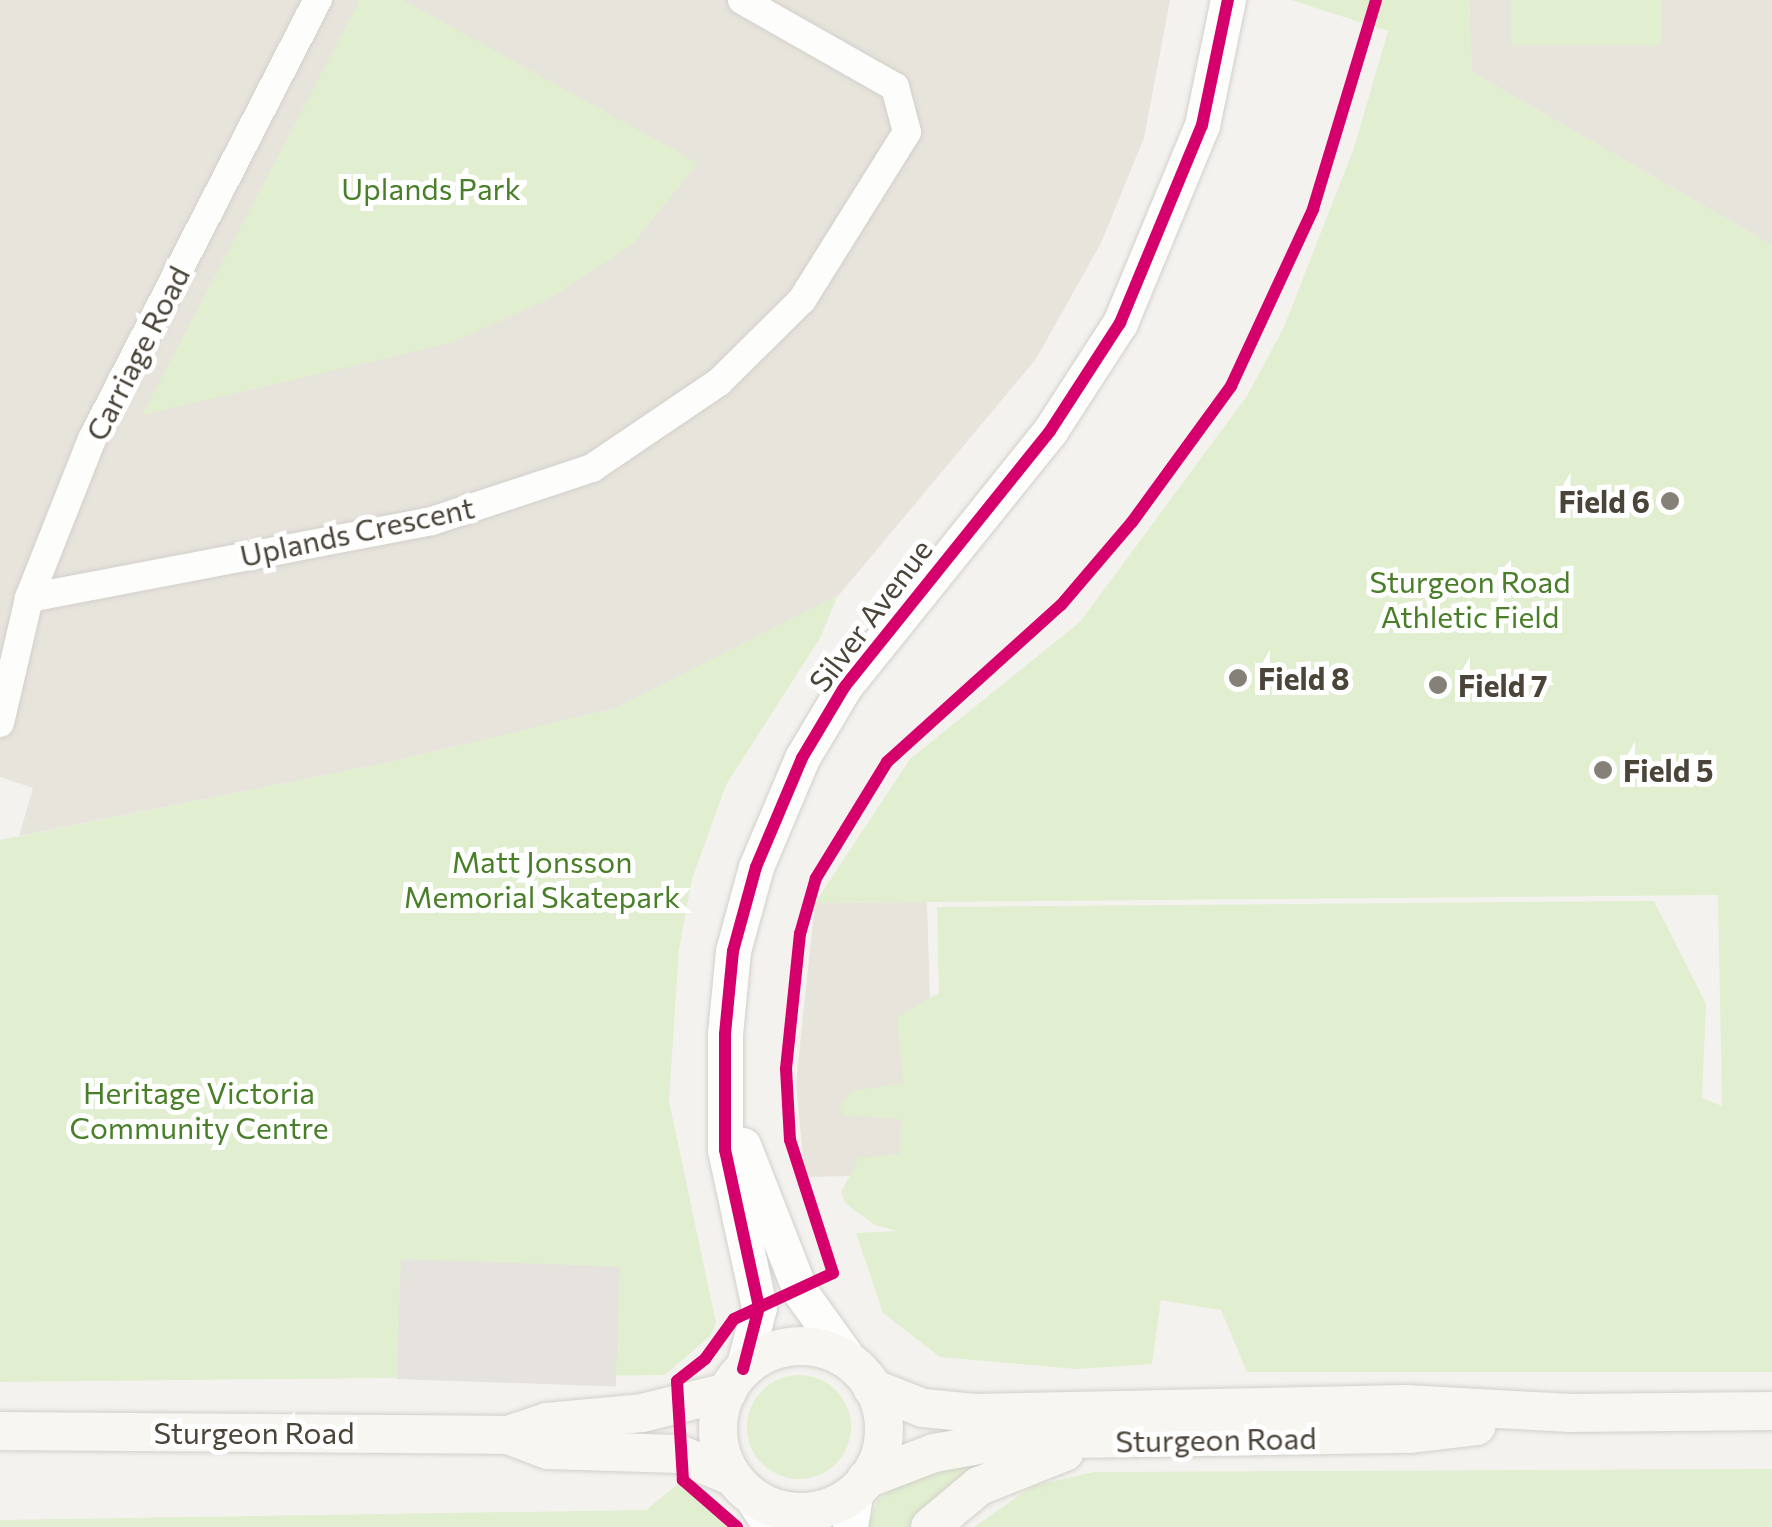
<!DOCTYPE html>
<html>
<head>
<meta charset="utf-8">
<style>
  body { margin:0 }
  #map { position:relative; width:1772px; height:1527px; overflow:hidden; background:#f4f2ee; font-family:Commissioner,sans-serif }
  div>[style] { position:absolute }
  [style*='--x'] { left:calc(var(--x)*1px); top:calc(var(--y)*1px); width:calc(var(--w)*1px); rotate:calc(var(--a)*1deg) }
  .residential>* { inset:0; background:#e7e4dc }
  .green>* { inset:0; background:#e1eecf; transform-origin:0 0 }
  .round { border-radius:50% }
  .parking>* { inset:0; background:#e6e3df; transform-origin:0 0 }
  .roads { filter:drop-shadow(0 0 2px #d2d0cb) drop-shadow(0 0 2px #d2d0cb) }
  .minor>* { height:28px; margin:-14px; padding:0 14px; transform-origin:14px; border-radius:14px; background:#fdfdfc }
  .tertiary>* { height:35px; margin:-17.5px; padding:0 17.5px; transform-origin:17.5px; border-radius:17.5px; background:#fdfdfc }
  .secondary>* { height:38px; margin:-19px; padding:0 19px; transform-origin:19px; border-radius:19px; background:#f7f6f1 }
  .secondary>.ring { margin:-19px; padding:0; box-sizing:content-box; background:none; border:38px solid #f7f6f1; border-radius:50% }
  .cycleway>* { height:12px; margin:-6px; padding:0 6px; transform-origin:6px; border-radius:6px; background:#d6006c }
  .dots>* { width:28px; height:28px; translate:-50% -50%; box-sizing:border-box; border:5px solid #fff; border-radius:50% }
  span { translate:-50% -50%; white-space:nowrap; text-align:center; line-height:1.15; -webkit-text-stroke:10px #fff; paint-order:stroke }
  .park-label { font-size:30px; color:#4a7f2a }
  .street-label { font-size:30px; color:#4b4439 }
  .poi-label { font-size:30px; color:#4b4439; font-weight:700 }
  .right { translate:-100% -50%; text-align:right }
  .left { translate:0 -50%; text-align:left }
</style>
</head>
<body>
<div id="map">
  <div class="residential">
    <i style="clip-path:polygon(0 0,1170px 0,1144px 138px,1101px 243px,1036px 359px,839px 595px,616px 708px,395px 761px,19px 836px,33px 788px,0 777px)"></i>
    <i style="clip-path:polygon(1469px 0,1772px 0,1772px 245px,1472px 72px)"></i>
    <i style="clip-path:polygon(927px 902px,935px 1174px,805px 1177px,796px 1083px,815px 903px)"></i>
  </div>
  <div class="green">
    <i style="clip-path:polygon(360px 0,403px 0,698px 163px,632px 245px,547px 300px,451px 343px,142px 415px)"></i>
    <i style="clip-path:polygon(1291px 0,1469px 0,1472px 72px,1772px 245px,1772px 1372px,1247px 1372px,1221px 1310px,1161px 1300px,1152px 1364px,1076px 1369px,940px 1357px,883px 1313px,856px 1233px,897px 1231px,875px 1225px,845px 1203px,841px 1192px,859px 1158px,900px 1154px,901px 1119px,844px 1115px,839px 1105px,853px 1091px,903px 1083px,897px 1017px,939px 993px,937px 907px,1654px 901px,1706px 1004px,1702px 1098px,1722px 1106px,1718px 895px,815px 903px,910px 759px,1080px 622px,1247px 396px,1284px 327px,1354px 148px,1388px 31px)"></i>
    <i style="left:1511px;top:0;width:150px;height:45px"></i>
    <i style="clip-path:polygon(838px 595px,820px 638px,726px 785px,692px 879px,679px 949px,669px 1101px,716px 1323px,711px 1335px,665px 1375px,0 1382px,0 840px,395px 761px,616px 708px)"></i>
    <i class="round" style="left:747px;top:1375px;width:104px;height:104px"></i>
    <i style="clip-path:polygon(984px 1457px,986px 1463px,952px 1483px,914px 1527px,867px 1527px,878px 1500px,898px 1484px)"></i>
    <i style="clip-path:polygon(1772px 1469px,1772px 1527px,974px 1527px,1033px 1486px,1094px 1472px)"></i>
    <i style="clip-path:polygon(683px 1480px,737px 1527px,0 1527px,0 1520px,646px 1510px)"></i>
  </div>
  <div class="parking">
    <i style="left:401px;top:1259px;width:219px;height:120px;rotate:2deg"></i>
  </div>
  <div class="roads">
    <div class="minor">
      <i style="--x:29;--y:598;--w:410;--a:-10.8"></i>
      <i style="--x:432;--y:521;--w:169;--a:-18.3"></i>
      <i style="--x:592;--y:468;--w:153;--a:-34.1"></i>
      <i style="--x:719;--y:382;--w:117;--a:-44.7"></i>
      <i style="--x:802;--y:300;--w:198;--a:-58"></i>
      <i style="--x:907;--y:132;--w:47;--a:-104.9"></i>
      <i style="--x:895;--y:87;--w:176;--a:-150.4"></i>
      <i style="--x:0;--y:723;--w:128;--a:-76.9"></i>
      <i style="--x:29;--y:598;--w:171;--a:-68.4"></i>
      <i style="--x:92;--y:439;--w:494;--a:-62.8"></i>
    </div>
    <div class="tertiary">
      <i style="--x:743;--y:1145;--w:159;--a:68.6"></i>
      <i style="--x:801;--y:1293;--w:89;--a:54.2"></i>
      <i style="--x:743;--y:1369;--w:64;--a:-75.5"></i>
      <i style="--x:759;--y:1307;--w:161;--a:-102.2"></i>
      <i style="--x:725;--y:1150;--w:116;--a:-90"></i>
      <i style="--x:725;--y:1034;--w:83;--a:-84.5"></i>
      <i style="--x:733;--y:951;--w:87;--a:-74.7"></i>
      <i style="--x:756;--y:867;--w:118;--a:-67.1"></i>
      <i style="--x:802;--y:758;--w:84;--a:-59.2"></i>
      <i style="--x:845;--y:686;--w:327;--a:-51.2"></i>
      <i style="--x:1050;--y:431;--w:129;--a:-57.1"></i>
      <i style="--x:1120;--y:323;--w:214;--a:-67.5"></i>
      <i style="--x:1202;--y:125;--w:128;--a:-78.3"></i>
      <i style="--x:750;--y:1494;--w:39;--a:58"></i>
      <i style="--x:850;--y:1527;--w:37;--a:-81"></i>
    </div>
    <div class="secondary">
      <i class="ring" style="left:718px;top:1346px;width:128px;height:128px"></i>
      <i style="--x:872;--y:1388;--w:55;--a:21.4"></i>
      <i style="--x:923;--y:1408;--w:52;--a:5.5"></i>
      <i style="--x:975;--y:1413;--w:430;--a:-1.2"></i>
      <i style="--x:1405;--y:1404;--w:166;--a:3.1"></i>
      <i style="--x:1571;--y:1413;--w:201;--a:-0.6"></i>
      <i style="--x:0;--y:1431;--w:508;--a:0.45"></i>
      <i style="--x:508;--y:1435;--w:43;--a:20.6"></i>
      <i style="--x:548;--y:1450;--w:131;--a:1.7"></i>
      <i style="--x:679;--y:1454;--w:59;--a:23.1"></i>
      <i style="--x:508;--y:1435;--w:41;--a:-18.4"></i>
      <i style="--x:547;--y:1422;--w:95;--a:-5.4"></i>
      <i style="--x:642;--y:1413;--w:88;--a:-13.9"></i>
      <i style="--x:866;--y:1479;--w:73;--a:-20.9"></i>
      <i style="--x:934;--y:1453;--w:74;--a:-10.1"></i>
      <i style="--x:1007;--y:1440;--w:403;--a:-0.9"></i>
      <i style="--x:1410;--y:1434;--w:67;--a:-6.8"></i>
      <i style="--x:930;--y:1527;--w:64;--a:-39.9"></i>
      <i style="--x:979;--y:1486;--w:92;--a:-21.6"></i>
    </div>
  </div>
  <div class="cycleway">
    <i style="--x:743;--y:1369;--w:64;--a:-75.5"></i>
    <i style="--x:759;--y:1307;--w:161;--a:-102.2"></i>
    <i style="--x:725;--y:1150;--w:116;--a:-90"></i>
    <i style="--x:725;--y:1034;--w:83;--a:-84.5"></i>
    <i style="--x:733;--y:951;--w:87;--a:-74.7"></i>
    <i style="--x:756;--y:867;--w:118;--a:-67.1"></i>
    <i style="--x:802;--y:758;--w:84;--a:-59.2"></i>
    <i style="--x:845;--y:686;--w:327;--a:-51.2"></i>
    <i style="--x:1050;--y:431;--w:129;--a:-57.1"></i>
    <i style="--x:1120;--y:323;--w:214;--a:-67.5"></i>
    <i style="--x:1202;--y:125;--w:128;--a:-78.3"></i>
    <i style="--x:737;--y:1527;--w:72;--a:-139"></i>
    <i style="--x:683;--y:1480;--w:99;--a:-93.5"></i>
    <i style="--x:677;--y:1381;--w:36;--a:-38"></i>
    <i style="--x:705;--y:1359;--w:49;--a:-54.1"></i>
    <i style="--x:734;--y:1319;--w:109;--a:-24.9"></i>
    <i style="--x:833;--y:1273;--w:140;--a:-107.9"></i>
    <i style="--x:790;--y:1140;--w:71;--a:-93.2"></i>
    <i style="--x:786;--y:1069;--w:136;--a:-84.1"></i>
    <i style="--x:800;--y:934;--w:58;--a:-74.1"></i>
    <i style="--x:816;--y:878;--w:136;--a:-58.5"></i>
    <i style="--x:887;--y:762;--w:234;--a:-42.1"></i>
    <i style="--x:1061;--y:605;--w:109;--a:-49.5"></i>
    <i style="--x:1132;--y:522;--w:168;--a:-53.9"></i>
    <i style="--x:1231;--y:386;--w:195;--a:-65.1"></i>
    <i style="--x:1313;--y:209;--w:218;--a:-73.2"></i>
  </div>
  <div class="dots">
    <i style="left:1670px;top:501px;background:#868178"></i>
    <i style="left:1238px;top:678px;background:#868178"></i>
    <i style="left:1438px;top:685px;background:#868178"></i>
    <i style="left:1603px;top:770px;background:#868178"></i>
  </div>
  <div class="park-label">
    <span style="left:431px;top:188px">Uplands Park</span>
    <span style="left:1470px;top:598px">Sturgeon Road<br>Athletic Field</span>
    <span style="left:542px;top:878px">Matt Jonsson<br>Memorial Skatepark</span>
    <span style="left:199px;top:1109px">Heritage Victoria<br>Community Centre</span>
  </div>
  <div class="street-label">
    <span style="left:137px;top:353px;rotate:-63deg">Carriage Road</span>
    <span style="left:357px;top:531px;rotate:-12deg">Uplands Crescent</span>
    <span style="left:870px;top:615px;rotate:-53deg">Silver Avenue</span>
    <span style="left:254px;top:1432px">Sturgeon Road</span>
    <span style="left:1216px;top:1439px;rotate:-1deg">Sturgeon Road</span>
  </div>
  <div class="poi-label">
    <span class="right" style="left:1650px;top:501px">Field 6</span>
    <span class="left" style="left:1258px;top:678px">Field 8</span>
    <span class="left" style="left:1458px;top:685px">Field 7</span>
    <span class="left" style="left:1623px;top:770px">Field 5</span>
  </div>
</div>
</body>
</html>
